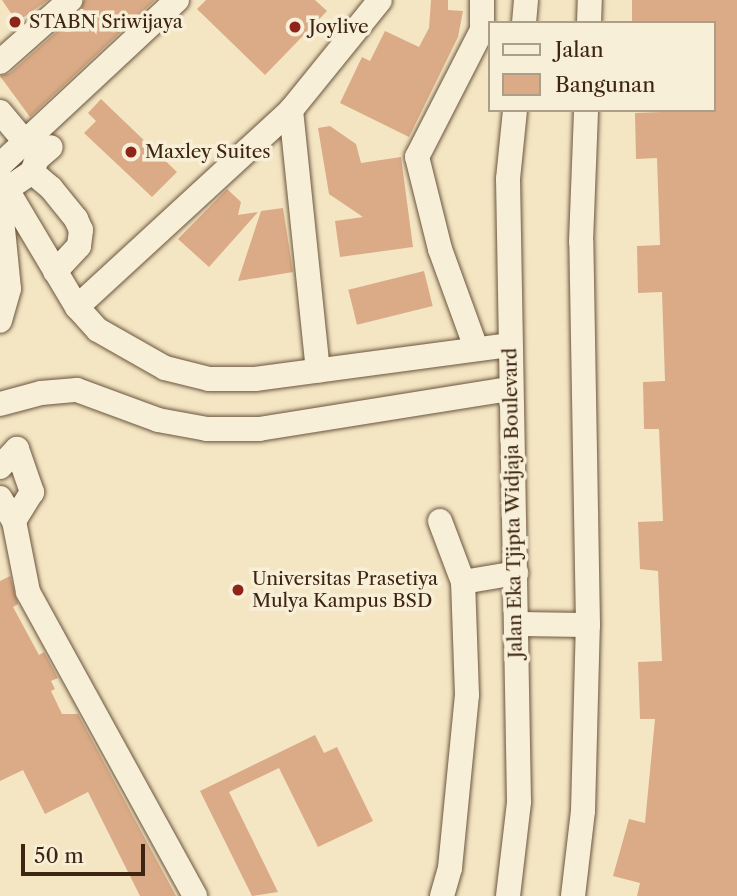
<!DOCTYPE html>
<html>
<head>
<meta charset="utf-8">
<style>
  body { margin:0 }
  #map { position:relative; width:737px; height:896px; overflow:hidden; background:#f4e6c3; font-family:"Libre Caslon Text",serif }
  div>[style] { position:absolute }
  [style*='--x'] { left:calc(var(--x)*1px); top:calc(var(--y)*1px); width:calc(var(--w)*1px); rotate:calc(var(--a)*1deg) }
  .building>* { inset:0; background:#daab86; transform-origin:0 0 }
  .roads { filter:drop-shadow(0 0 2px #6b553e) drop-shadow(0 0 2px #6b553e) }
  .minor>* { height:24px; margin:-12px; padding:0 12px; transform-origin:12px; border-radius:12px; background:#f8efd8 }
  .dots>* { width:19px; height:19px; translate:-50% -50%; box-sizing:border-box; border:4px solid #f8efd8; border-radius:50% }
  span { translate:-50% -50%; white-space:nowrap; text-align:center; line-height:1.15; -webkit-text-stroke:7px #f8efd8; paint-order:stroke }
  .poi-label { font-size:19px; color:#3d2511 }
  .left { translate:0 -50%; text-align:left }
  .street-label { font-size:19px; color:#3d2511 }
  .legend { position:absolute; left:488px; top:21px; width:228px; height:91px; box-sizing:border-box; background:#f8efd8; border:2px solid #ad9e88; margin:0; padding:9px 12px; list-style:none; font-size:21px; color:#3d2511 }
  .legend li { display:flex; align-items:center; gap:14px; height:35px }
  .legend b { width:35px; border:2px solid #ad9e88 }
  .scale { position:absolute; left:21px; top:844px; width:124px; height:32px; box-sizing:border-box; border:4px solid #3d2511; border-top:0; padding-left:9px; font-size:21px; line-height:24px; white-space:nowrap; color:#3d2511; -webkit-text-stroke:5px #f8efd8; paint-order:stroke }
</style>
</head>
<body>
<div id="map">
  <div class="building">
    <i style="clip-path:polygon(2px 0,48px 0,17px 22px)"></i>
    <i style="clip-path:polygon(84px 0,155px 0,30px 117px,0 76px,10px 73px,80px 11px)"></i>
    <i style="clip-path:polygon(206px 0,315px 0,327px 11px,265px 75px,197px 9px)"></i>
    <i style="clip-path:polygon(431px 0,448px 0,448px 10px,463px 11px,458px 37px,409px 137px,340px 103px,362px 57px,370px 61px,385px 31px,419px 47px,429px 28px)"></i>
    <i style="clip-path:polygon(632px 0,737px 0,737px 896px,637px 896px,640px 883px,613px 876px,629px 819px,645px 823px,655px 719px,640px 719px,638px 662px,662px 661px,658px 571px,640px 569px,638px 522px,663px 521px,659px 429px,644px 429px,643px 382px,665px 381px,662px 292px,638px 293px,637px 246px,660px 245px,657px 158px,636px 159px,635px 113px,714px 110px,714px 23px,632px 23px)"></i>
    <i style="clip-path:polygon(101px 99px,177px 172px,152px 197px,84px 133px,96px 121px,88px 113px)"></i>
    <i style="clip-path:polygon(330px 126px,356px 144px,361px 163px,401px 157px,413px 247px,340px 257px,335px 221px,363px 217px,329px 194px,318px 128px)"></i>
    <i style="clip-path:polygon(227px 189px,241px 202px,238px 215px,258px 212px,209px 267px,178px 239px)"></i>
    <i style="clip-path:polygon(283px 208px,293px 272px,238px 281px,261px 211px)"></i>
    <i style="left:424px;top:271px;width:36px;height:78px;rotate:76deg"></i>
    <i style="clip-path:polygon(10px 576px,18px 604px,13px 607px,39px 655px,44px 652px,58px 678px,51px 681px,55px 689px,51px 691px,62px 714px,78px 714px,176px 896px,140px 896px,88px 792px,45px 814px,23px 770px,0 781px,0 581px)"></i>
    <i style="clip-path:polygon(315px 735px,324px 753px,337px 747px,373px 821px,318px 847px,279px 768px,229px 792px,278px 892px,252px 896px,200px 791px)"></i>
  </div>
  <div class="roads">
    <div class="minor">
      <i style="--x:524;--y:23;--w:23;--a:-85"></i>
      <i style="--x:589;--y:23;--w:23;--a:-88"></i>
      <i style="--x:0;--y:62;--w:94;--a:-41.5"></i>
      <i style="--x:291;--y:110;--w:262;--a:84.1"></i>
      <i style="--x:0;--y:112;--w:39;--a:50"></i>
      <i style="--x:0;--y:165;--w:242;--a:-43"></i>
      <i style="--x:32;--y:172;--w:14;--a:-69"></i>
      <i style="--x:37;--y:159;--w:18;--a:-41"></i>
      <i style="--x:0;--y:178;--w:150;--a:59.2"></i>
      <i style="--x:77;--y:307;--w:31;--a:48"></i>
      <i style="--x:98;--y:330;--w:77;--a:29.6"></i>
      <i style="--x:165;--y:368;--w:45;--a:14"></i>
      <i style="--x:209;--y:379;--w:46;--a:0"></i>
      <i style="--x:255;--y:379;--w:256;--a:-7.6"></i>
      <i style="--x:7;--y:189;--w:30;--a:-34"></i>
      <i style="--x:32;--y:172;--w:25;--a:40"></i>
      <i style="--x:51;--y:188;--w:40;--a:51"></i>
      <i style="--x:76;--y:219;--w:12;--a:66"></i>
      <i style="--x:81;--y:230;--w:16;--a:97"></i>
      <i style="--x:79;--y:246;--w:35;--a:133"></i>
      <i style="--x:0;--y:199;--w:90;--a:84.3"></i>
      <i style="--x:9;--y:289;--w:33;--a:106"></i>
      <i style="--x:77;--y:307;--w:291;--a:-42.6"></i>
      <i style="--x:291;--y:110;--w:141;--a:-51"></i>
      <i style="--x:476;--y:348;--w:105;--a:-110"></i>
      <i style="--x:440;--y:249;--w:95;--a:-104"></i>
      <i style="--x:417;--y:157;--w:143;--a:-62.9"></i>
      <i style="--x:482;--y:30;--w:30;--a:-90"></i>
      <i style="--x:0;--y:404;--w:42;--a:-15"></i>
      <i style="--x:41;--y:393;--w:36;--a:-5"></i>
      <i style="--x:77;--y:390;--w:86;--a:20.3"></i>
      <i style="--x:158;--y:420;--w:50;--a:10.4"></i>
      <i style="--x:207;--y:429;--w:52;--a:0"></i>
      <i style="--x:259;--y:429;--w:254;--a:-9.1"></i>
      <i style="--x:0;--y:467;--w:25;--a:-47"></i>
      <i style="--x:17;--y:449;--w:46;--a:70.8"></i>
      <i style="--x:32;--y:492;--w:34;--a:122"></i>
      <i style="--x:14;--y:521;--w:72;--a:78.8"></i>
      <i style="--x:28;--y:592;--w:347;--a:61.2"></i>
      <i style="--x:0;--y:498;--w:27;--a:59"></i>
      <i style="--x:440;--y:521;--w:65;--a:69.3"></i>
      <i style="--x:517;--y:624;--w:71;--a:0.8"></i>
      <i style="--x:442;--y:896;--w:29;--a:-74"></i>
      <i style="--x:450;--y:868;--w:174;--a:-84.4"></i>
      <i style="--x:467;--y:695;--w:113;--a:-92"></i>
      <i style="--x:463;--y:582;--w:54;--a:-9.6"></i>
      <i style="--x:508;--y:896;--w:95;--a:-83.3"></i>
      <i style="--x:519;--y:802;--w:623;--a:-91.01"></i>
      <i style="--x:508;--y:179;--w:69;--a:-84.2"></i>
      <i style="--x:573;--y:896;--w:86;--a:-83.3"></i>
      <i style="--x:583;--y:811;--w:186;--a:-88.5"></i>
      <i style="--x:588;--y:625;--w:383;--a:-91"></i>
      <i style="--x:581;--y:242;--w:132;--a:-87.8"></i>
    </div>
  </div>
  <div class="dots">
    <i style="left:15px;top:22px;background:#8f2418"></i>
    <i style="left:295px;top:27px;background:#8f2418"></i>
    <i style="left:131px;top:152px;background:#8f2418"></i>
    <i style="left:238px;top:590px;background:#8f2418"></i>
  </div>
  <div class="poi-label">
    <span class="left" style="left:29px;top:22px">STABN Sriwijaya</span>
    <span class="left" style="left:309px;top:27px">Joylive</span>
    <span class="left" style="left:145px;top:152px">Maxley Suites</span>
    <span class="left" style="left:252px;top:590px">Universitas Prasetiya<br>Mulya Kampus BSD</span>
  </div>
  <div class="street-label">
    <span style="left:513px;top:503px;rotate:-91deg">Jalan Eka Tjipta Widjaja Boulevard</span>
  </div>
  <ul class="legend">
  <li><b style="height:9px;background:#f8efd8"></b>Jalan</li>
  <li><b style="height:19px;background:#daab86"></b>Bangunan</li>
  </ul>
  <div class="scale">50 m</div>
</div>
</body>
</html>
